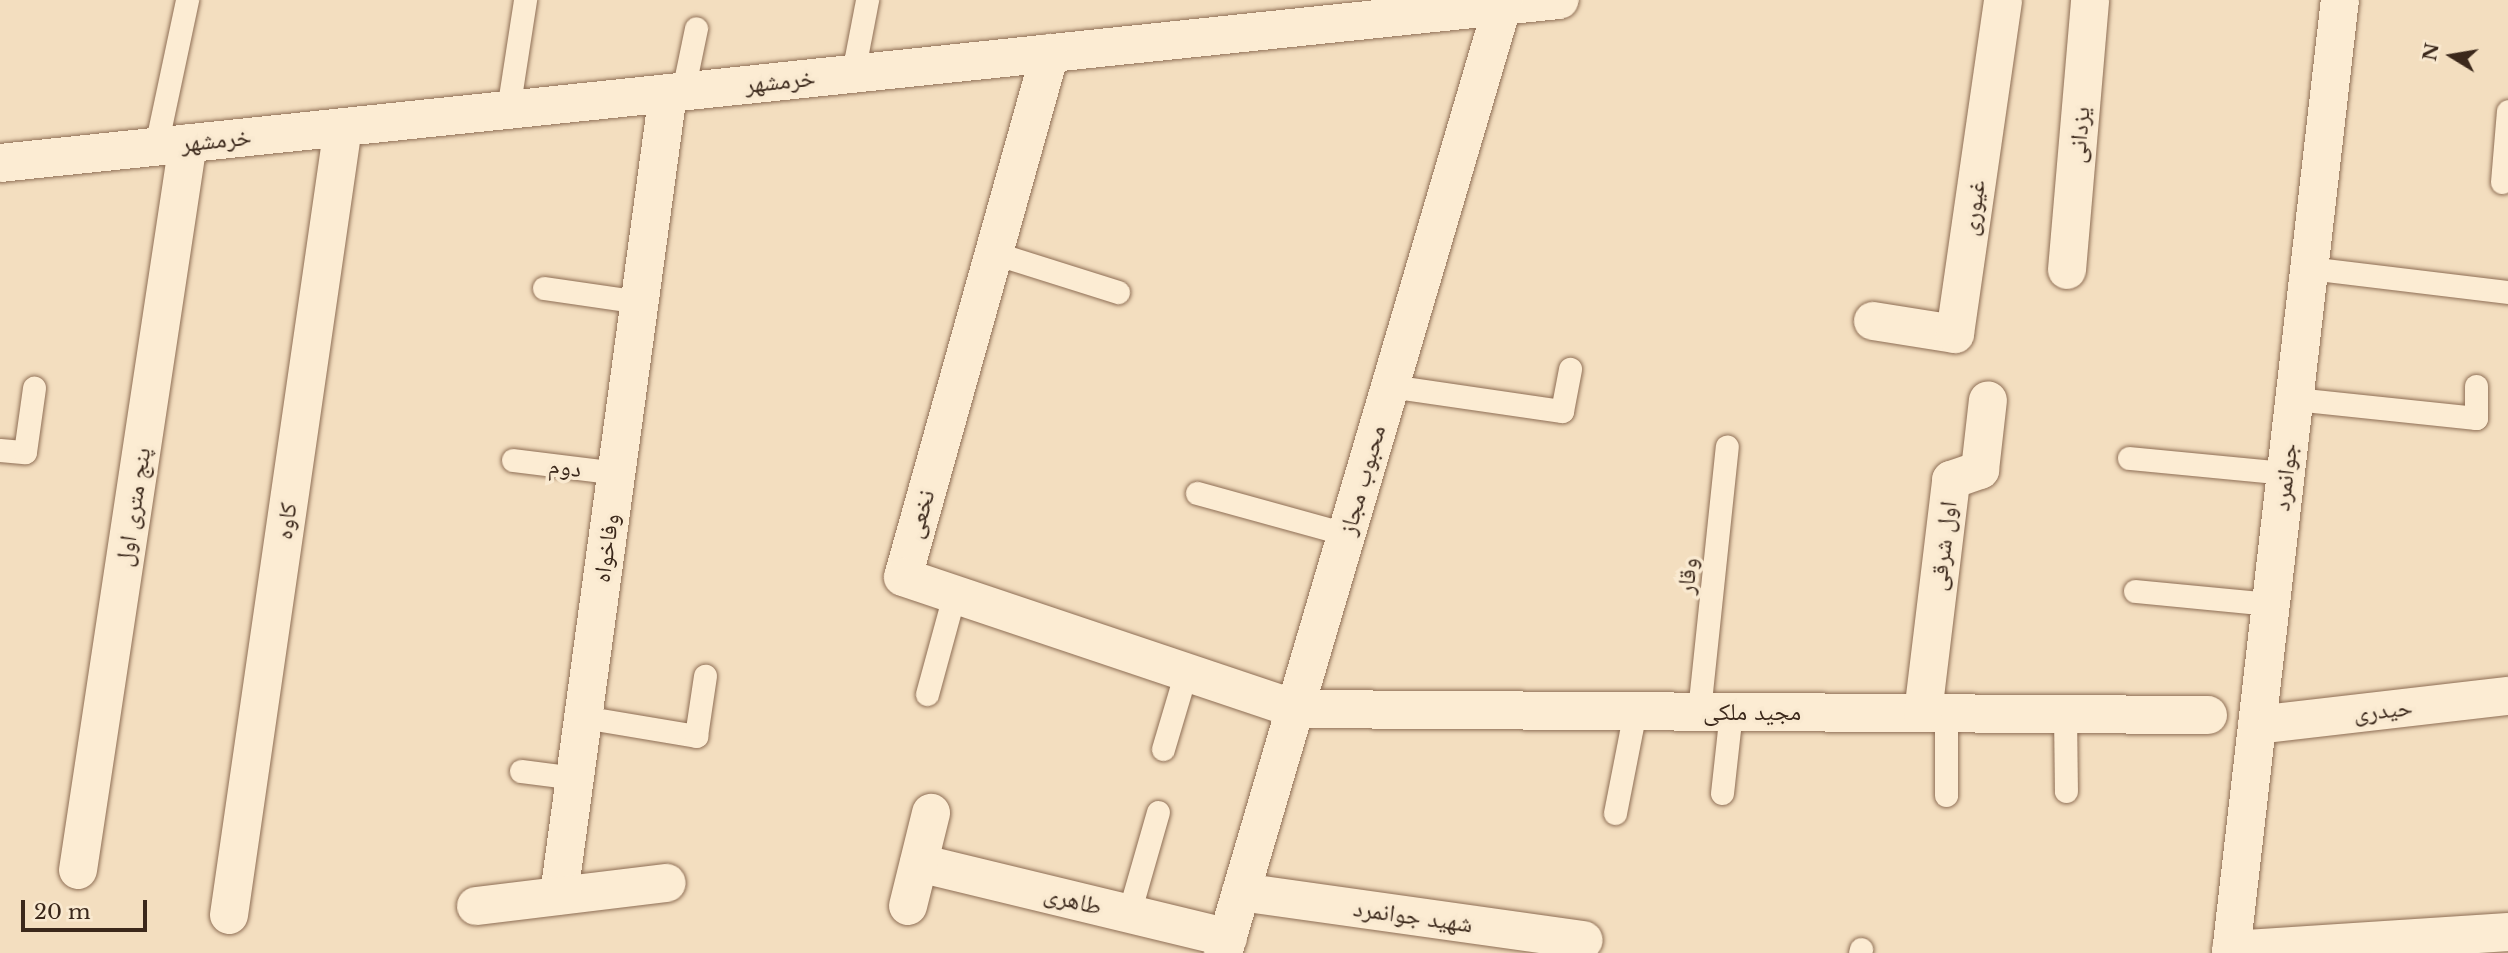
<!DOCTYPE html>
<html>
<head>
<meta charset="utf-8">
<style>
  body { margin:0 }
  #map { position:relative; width:2508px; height:953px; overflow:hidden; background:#f3debf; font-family:"Libre Baskerville","Noto Naskh Arabic",serif }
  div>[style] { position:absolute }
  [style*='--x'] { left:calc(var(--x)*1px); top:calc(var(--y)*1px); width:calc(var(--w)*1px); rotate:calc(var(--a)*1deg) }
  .roads { filter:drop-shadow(0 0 2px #8e6e55) drop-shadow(0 0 2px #8e6e55) }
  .lane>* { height:23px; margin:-11.5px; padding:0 11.5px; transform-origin:11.5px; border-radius:11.5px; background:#fcecd3 }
  .street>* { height:38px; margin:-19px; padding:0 19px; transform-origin:19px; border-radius:19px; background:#fcecd3 }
  .secondary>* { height:38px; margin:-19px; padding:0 19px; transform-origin:19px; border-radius:19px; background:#fcecd3 }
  span { translate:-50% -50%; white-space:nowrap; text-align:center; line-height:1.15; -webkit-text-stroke:7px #f9e9d0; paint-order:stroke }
  .street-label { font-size:24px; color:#3b281b }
  .north { position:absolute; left:2417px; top:21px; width:70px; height:70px; -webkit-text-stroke:5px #f9e9d0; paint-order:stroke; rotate:281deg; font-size:19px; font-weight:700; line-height:28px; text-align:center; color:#3b281b }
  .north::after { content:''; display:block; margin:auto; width:24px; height:32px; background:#3b281b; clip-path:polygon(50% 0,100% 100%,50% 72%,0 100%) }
  .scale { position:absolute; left:21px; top:900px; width:126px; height:32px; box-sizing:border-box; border:4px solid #3b281b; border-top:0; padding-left:9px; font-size:21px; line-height:24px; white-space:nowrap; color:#3b281b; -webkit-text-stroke:5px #f9e9d0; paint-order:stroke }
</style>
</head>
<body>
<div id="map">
  <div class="roads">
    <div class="lane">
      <i style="--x:853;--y:73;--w:74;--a:-79.1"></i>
      <i style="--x:683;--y:91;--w:64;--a:-78.3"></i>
      <i style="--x:508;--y:110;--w:111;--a:-81.2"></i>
      <i style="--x:156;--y:146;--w:149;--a:-78"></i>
      <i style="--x:2502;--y:182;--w:71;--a:-85.2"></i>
      <i style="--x:994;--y:253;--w:130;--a:17.5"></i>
      <i style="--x:2309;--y:268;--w:200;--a:6.9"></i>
      <i style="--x:544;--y:288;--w:97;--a:8.3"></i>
      <i style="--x:1390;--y:386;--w:174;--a:8.3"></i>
      <i style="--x:1562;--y:411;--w:43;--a:-79.2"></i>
      <i style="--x:2295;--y:399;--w:182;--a:6"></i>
      <i style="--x:2476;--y:418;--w:32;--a:-90"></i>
      <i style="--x:0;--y:450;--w:25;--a:5"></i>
      <i style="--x:25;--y:452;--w:65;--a:-82"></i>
      <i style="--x:2129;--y:458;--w:157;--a:5.5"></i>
      <i style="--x:513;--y:460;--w:105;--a:7.1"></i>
      <i style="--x:1197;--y:493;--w:155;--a:15.4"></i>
      <i style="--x:2135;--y:591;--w:137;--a:5.5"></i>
      <i style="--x:927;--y:694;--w:103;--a:-74.7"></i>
      <i style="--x:1699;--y:711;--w:266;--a:-84"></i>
      <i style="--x:2065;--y:713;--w:78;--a:89.3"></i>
      <i style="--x:583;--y:717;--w:115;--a:9.5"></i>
      <i style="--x:696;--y:736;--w:61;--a:-81.5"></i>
      <i style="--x:1163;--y:749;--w:80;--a:-73.4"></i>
      <i style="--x:521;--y:771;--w:54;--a:7.4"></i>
      <i style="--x:1722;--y:793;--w:81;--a:-83.7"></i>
      <i style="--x:1946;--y:795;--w:82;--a:-90"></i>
      <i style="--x:1615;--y:813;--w:104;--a:-78.9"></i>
      <i style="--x:1129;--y:913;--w:105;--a:-74"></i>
      <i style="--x:1860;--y:953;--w:4;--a:-76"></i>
    </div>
    <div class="street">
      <i style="--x:1050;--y:53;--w:544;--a:105.67"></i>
      <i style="--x:903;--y:577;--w:414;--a:18.6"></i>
      <i style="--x:1295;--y:709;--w:913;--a:0.38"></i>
      <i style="--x:2067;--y:270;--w:271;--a:-85.1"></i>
      <i style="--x:1873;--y:321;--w:83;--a:9"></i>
      <i style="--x:1955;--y:334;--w:337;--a:-81.8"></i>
      <i style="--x:1923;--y:713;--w:235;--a:-83.1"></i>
      <i style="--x:1951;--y:480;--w:31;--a:-19"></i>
      <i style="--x:1980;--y:470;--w:70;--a:-83.5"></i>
      <i style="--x:2257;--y:725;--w:253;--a:-6.6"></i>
      <i style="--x:919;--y:863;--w:318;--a:13.6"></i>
      <i style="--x:78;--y:870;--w:735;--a:-81.4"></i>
      <i style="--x:1241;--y:892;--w:346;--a:8"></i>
      <i style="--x:559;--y:895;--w:809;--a:-82.26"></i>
      <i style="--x:476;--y:906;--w:192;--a:-6.9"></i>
      <i style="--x:908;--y:906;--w:96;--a:-76.1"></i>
      <i style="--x:229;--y:915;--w:796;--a:-81.77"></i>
      <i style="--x:2231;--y:950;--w:278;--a:-3.7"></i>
    </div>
    <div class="secondary">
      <i style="--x:0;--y:163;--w:1568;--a:-5.97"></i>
      <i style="--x:1223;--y:953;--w:994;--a:-73.57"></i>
      <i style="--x:2231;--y:953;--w:959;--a:-83.48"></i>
    </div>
  </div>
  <div class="street-label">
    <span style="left:780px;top:81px;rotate:-6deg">خرمشهر</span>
    <span style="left:2079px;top:135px;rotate:-85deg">یزدانی</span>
    <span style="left:216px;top:140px;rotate:-6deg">خرمشهر</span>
    <span style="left:1973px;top:208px;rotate:-82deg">غیوری</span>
    <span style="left:565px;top:467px;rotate:7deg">دوم</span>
    <span style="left:2285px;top:477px;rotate:-83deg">جوانمرد</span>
    <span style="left:1362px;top:480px;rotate:-74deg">محبوب مجاز</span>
    <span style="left:133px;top:507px;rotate:-81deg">پنج متری اول</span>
    <span style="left:920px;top:514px;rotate:-74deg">نخعی</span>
    <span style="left:286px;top:521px;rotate:-82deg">کاوه</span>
    <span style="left:1943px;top:546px;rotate:-83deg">اول شرقی</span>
    <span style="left:606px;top:548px;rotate:-82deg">وفاخواه</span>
    <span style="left:1687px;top:576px;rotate:-84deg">وقار</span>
    <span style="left:2383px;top:710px;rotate:-6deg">حیدری</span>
    <span style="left:1752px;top:712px">مجید ملکی</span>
    <span style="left:1073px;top:900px;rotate:14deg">طاهری</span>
    <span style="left:1413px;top:916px;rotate:8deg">شهید جوانمرد</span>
  </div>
  <div class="north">N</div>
  <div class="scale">20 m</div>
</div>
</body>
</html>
